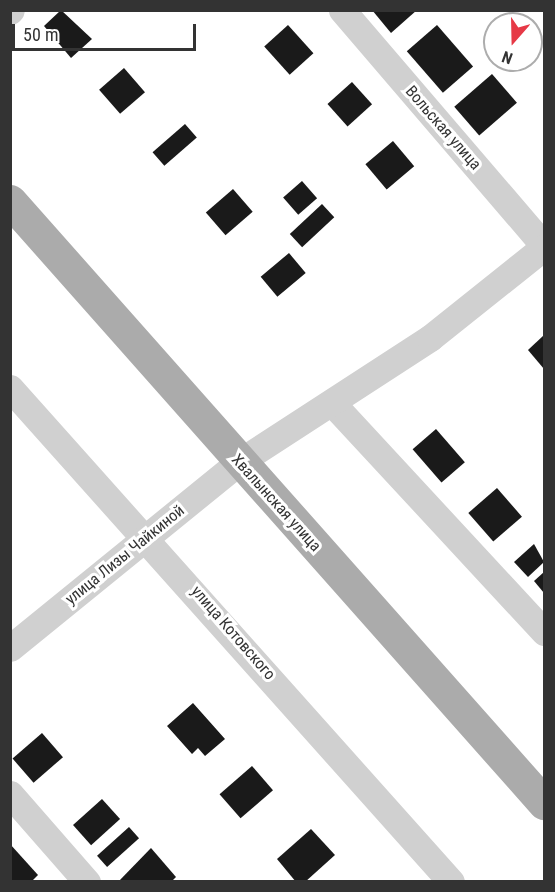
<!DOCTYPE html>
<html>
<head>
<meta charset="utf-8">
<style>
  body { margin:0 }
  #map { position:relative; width:555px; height:892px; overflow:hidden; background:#fff; font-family:"Roboto Condensed",sans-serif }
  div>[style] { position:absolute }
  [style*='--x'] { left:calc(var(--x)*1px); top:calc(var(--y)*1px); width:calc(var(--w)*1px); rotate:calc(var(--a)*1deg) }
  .building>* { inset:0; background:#1a1a1a; transform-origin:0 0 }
  .minor>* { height:27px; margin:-13.5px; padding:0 13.5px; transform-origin:13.5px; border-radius:13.5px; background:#d0d0d0 }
  .major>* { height:33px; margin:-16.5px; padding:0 16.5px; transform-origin:16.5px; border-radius:16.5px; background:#ababab }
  span { translate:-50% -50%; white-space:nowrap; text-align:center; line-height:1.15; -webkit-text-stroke:6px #fff; paint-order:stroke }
  .street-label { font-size:16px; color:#333 }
  .frame { position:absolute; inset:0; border:12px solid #333; pointer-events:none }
  .north { position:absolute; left:483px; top:12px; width:60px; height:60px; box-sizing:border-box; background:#fff; border:2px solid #adadad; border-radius:50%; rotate:200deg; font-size:16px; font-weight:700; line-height:24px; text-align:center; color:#333 }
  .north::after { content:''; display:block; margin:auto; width:21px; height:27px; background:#e63946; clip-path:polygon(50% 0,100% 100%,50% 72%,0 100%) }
  .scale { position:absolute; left:12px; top:24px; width:184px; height:27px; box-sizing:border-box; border:3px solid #333; border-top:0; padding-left:8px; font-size:18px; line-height:21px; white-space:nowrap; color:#333; -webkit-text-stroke:4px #fff; paint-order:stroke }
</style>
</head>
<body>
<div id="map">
  <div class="building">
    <i style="clip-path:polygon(61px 10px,92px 39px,71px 58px,44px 26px)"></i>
    <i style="clip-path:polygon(372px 10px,417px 10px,391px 33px)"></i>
    <i style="left:288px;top:25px;width:38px;height:32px;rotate:48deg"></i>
    <i style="left:437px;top:25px;width:55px;height:40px;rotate:49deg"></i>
    <i style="left:124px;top:68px;width:32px;height:33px;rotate:49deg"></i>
    <i style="left:492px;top:74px;width:38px;height:50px;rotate:49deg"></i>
    <i style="left:352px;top:82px;width:30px;height:33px;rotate:48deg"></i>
    <i style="left:185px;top:124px;width:18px;height:43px;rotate:49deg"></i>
    <i style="left:393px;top:141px;width:33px;height:36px;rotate:50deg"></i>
    <i style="left:302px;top:181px;width:23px;height:25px;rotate:49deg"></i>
    <i style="left:233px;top:189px;width:30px;height:36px;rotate:49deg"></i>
    <i style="left:322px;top:204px;width:18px;height:44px;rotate:47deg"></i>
    <i style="left:289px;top:253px;width:26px;height:37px;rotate:50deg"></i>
    <i style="clip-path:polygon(544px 335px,544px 369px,528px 350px)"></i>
    <i style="left:436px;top:429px;width:44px;height:31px;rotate:49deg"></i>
    <i style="left:497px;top:488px;width:38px;height:38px;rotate:49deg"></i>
    <i style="clip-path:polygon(534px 544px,544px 562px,528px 577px,514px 562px)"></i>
    <i style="clip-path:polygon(544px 572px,544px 593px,534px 581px)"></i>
    <i style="clip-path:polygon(193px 703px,225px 739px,205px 756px,198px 748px,192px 754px,167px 726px)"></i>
    <i style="left:42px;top:733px;width:32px;height:39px;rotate:49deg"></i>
    <i style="left:252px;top:766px;width:32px;height:43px;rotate:49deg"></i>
    <i style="left:102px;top:799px;width:27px;height:39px;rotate:48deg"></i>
    <i style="left:129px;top:827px;width:15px;height:43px;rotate:48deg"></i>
    <i style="clip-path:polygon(311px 829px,335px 855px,305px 882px,296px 882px,277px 859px)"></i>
    <i style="clip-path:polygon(10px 844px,38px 875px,31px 882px,10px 882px)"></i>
    <i style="clip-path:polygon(151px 848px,176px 877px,171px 882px,118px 882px)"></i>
  </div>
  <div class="minor">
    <i style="--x:342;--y:10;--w:311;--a:49.4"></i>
    <i style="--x:10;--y:11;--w:1;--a:-45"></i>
    <i style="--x:10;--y:388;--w:662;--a:48.24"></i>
    <i style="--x:333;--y:404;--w:311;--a:47.2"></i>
    <i style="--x:10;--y:648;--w:295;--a:-39.1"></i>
    <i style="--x:239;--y:462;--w:228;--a:-33"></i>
    <i style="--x:430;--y:338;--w:146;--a:-38.6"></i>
    <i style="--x:10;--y:794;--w:117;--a:48.8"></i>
  </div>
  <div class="major">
    <i style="--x:10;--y:201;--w:805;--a:48.43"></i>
  </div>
  <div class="street-label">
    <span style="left:443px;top:128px;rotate:49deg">Вольская улица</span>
    <span style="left:276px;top:503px;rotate:48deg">Хвалынская улица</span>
    <span style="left:125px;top:555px;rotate:-39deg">улица Лизы Чайкиной</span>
    <span style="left:233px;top:633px;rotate:49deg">улица Котовского</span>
  </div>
  <div class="frame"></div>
  <div class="north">N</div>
  <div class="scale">50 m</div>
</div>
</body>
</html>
